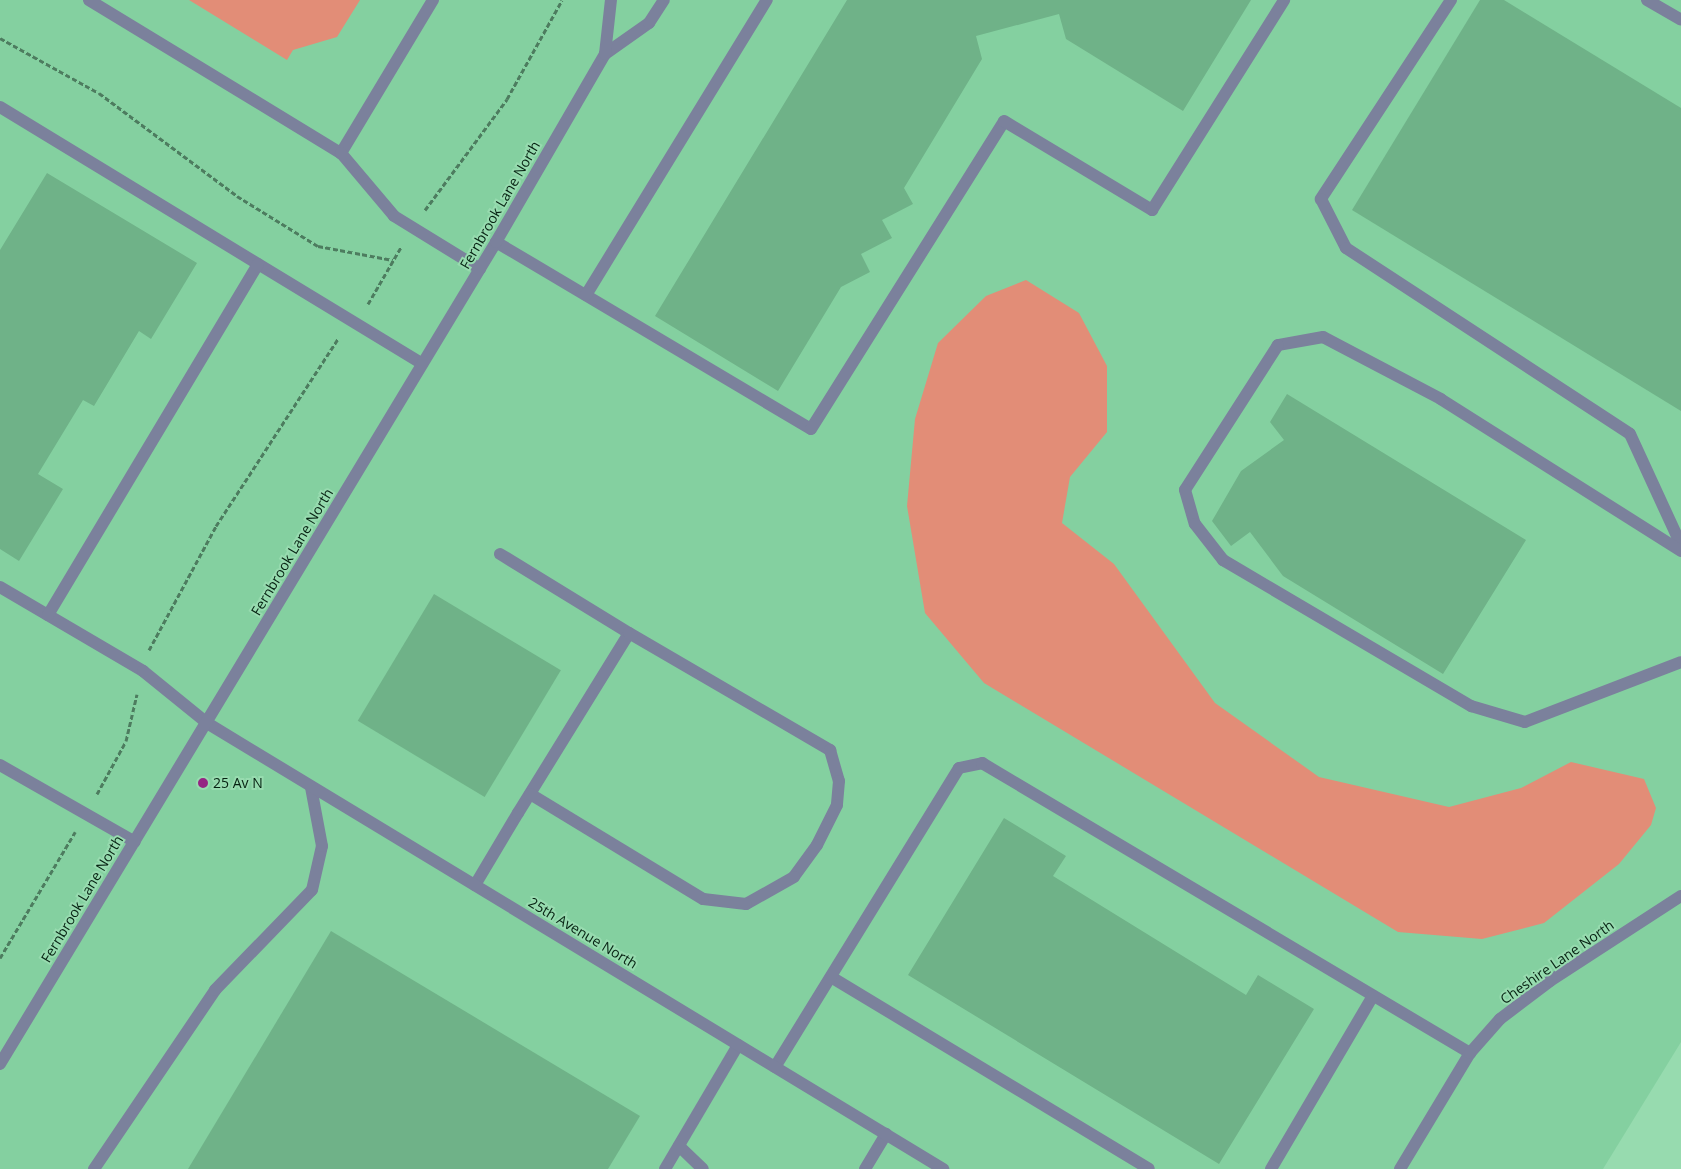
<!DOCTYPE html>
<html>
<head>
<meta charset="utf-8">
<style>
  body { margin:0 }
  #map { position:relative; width:1681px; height:1169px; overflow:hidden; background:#97dbaf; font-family:"Open Sans",sans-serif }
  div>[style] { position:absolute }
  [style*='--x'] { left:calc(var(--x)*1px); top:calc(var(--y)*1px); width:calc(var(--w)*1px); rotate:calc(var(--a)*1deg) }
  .built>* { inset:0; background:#84d0a0 }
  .green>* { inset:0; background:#e28d77 }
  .building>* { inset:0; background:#6fb288; transform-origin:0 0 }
  .path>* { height:3px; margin-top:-1.5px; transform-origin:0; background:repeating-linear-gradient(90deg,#4d7c5f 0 5px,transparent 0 7.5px) }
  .service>* { height:12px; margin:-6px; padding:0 6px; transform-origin:6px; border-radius:6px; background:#7b819c }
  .minor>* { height:12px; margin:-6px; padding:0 6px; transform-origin:6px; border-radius:6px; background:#7b819c }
  .tertiary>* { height:12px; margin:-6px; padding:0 6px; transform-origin:6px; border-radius:6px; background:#7b819c }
  .dots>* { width:14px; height:14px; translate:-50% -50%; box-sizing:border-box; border:2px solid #97dbaf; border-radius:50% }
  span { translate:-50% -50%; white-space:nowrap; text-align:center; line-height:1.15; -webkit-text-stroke:4px #97dbaf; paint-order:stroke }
  .street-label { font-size:14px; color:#062212 }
  .poi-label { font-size:14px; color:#062212 }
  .left { translate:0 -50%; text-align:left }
</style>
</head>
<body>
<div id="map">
  <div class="built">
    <i style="clip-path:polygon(0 0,1681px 0,1681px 1042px,1603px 1169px,0 1169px)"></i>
  </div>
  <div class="green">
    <i style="clip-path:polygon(189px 0,360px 0,337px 37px,293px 50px,287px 60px)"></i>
    <i style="clip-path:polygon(1026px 280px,1079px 313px,1107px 366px,1107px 432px,1070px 477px,1062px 523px,1114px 564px,1215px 703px,1319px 777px,1449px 807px,1521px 788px,1571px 762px,1644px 779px,1656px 808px,1651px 825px,1619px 864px,1544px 923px,1482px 939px,1398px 932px,984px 683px,925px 613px,907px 506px,915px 419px,938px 343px,986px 296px)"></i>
  </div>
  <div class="building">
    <i style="clip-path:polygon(847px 0,1251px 0,1183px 111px,1066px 39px,1059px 14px,976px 36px,982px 59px,904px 188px,913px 204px,882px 220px,892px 238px,861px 254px,870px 272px,841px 287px,778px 391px,655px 316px)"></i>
    <i style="clip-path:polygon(1480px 0,1504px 0,1681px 108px,1681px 411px,1352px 210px)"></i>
    <i style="clip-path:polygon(47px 173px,197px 263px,151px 339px,139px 331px,94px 406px,83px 400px,38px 474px,63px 489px,19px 561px,0 549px,0 250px)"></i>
    <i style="clip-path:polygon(1287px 394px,1526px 540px,1443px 674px,1283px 576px,1250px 532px,1231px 546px,1212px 521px,1241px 471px,1284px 440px,1270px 422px)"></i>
    <i style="left:434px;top:594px;width:148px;height:148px;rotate:31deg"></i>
    <i style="clip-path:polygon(1004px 818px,1066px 856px,1053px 876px,1246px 995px,1258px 975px,1314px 1009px,1219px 1164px,908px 975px)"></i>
    <i style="clip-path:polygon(331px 931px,640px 1116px,608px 1169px,188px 1169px)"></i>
  </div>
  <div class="path">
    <i style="--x:0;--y:38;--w:113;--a:29.1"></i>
    <i style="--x:99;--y:93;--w:172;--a:36.7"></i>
    <i style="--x:237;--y:196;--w:95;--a:31.7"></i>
    <i style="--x:318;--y:246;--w:76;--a:10.6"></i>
    <i style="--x:425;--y:210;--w:138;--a:-53.5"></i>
    <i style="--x:507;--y:99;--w:113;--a:-60.9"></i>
    <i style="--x:368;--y:304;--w:66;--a:-59.9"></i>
    <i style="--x:149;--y:650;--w:141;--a:-61.6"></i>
    <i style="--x:216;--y:526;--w:223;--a:-56.9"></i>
    <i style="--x:97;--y:794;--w:60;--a:-61.3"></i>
    <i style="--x:126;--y:741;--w:48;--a:-76.8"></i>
    <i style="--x:0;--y:958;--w:147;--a:-59.2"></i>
  </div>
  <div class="service">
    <i style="--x:89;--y:0;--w:295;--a:31.3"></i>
    <i style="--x:433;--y:0;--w:179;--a:121"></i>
    <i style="--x:341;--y:153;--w:82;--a:49.9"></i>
    <i style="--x:394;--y:216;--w:101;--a:31.6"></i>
    <i style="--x:1451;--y:0;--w:238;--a:123.2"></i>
    <i style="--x:1321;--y:199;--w:55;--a:63"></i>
    <i style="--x:1346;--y:248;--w:339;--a:33.2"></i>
    <i style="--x:1630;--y:434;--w:122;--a:65.3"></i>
    <i style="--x:1647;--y:0;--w:39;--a:30"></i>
    <i style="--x:0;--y:107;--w:494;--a:31.3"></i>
    <i style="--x:496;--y:242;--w:366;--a:30.7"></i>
    <i style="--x:811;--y:429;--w:363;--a:-57.9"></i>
    <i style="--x:1004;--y:121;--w:173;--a:31"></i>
    <i style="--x:1152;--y:210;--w:248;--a:-57.8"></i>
    <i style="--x:586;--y:295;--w:346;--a:-58.5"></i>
    <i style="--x:1681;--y:551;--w:284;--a:-147.7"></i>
    <i style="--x:1441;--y:399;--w:133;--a:-152.3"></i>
    <i style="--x:1323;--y:337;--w:46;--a:169.9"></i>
    <i style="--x:1278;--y:345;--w:172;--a:122.7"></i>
    <i style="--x:1185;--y:490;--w:35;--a:74"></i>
    <i style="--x:1195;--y:524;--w:46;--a:52.1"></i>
    <i style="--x:1223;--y:560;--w:288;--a:30.5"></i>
    <i style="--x:1471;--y:706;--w:56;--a:16.5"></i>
    <i style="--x:1525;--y:722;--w:167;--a:-21"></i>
    <i style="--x:500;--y:554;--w:151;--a:31.5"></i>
    <i style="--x:0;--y:587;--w:166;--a:30.4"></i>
    <i style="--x:143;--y:671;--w:82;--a:39.1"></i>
    <i style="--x:48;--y:615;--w:409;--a:-59.1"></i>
    <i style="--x:475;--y:885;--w:84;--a:-59.2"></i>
    <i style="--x:518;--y:813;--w:211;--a:-58.3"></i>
    <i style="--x:629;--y:633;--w:233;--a:30.2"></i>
    <i style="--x:830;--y:750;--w:32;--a:74"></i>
    <i style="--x:839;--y:781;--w:24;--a:95"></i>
    <i style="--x:837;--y:805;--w:45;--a:116.6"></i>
    <i style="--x:817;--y:845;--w:39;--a:126"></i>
    <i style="--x:794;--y:877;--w:55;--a:150.6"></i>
    <i style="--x:746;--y:904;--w:43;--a:-173.4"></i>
    <i style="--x:703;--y:899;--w:202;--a:-148.7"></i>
    <i style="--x:831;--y:977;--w:371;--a:31.1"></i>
    <i style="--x:775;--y:1067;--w:351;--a:-58.4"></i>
    <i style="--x:959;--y:768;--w:24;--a:-12"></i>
    <i style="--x:982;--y:763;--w:568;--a:30.72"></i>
    <i style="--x:679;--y:1146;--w:33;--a:44"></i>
    <i style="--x:94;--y:1169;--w:216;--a:-55.9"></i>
    <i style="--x:215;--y:990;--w:139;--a:-45.9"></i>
    <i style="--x:312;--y:890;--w:45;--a:-77.2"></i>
    <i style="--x:322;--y:846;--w:60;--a:-100.6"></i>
    <i style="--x:665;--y:1169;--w:144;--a:-59.5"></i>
    <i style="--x:865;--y:1169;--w:41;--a:-59"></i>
    <i style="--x:1271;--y:1169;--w:201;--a:-59.5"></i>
  </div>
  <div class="minor">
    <i style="--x:207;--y:723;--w:861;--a:31.21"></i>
    <i style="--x:0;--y:765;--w:155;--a:29.7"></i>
    <i style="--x:1400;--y:1169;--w:135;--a:-58.9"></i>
    <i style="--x:1470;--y:1053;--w:45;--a:-48.6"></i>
    <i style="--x:1500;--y:1019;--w:63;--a:-37.2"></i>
    <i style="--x:1550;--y:981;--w:156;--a:-33"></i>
  </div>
  <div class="tertiary">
    <i style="--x:605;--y:54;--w:54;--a:-35.2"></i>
    <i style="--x:649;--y:23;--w:27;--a:-57"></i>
    <i style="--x:0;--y:1064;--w:960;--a:-58.89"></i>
    <i style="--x:496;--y:242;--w:217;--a:-59.9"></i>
    <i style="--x:605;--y:54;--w:54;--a:-83.7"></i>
  </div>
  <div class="dots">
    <i style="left:203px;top:783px;background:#952483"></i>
  </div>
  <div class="street-label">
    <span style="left:500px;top:205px;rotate:-60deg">Fernbrook Lane North</span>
    <span style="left:292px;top:552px;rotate:-59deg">Fernbrook Lane North</span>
    <span style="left:82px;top:899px;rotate:-59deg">Fernbrook Lane North</span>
    <span style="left:583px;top:933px;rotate:31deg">25th Avenue North</span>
    <span style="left:1557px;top:962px;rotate:-35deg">Cheshire Lane North</span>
  </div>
  <div class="poi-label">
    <span class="left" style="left:213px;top:783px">25 Av N</span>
  </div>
</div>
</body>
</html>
